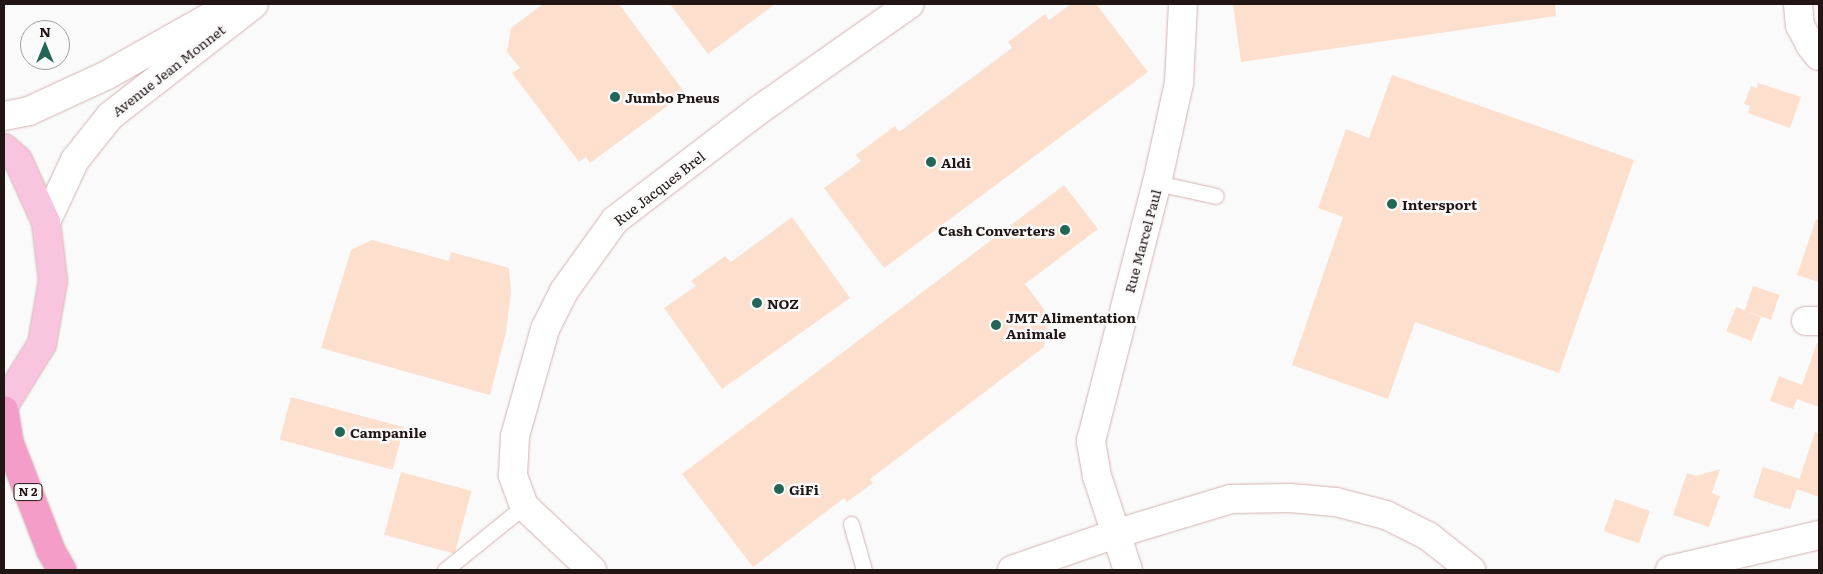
<!DOCTYPE html>
<html>
<head>
<meta charset="utf-8">
<style>
  body { margin:0 }
  #map { position:relative; width:1823px; height:574px; overflow:hidden; background:#fafafa; font-family:Literata,serif }
  div>[style] { position:absolute }
  [style*='--x'] { left:calc(var(--x)*1px); top:calc(var(--y)*1px); width:calc(var(--w)*1px); rotate:calc(var(--a)*1deg) }
  .building>* { inset:0; background:#fddfce; transform-origin:0 0 }
  .roads { filter:drop-shadow(0 0 1px #d5b2b1) drop-shadow(0 0 1px #d5b2b1) }
  .lane>* { height:15px; margin:-7.5px; padding:0 7.5px; transform-origin:7.5px; border-radius:7.5px; background:#fff }
  .street>* { height:28px; margin:-14px; padding:0 14px; transform-origin:14px; border-radius:14px; background:#fff }
  .secondary>* { height:28px; margin:-14px; padding:0 14px; transform-origin:14px; border-radius:14px; background:#fff }
  .primary>* { height:28px; margin:-14px; padding:0 14px; transform-origin:14px; border-radius:14px; background:#f8c4de }
  .highway>* { height:28px; margin:-14px; padding:0 14px; transform-origin:14px; border-radius:14px; background:#f39dc8 }
  .dots>* { width:14px; height:14px; translate:-50% -50%; box-sizing:border-box; border:2px solid #fafafa; border-radius:50% }
  span { translate:-50% -50%; white-space:nowrap; text-align:center; line-height:1.15; -webkit-text-stroke:5px #fafafa; paint-order:stroke }
  .shield-label span { padding:1px 4px; background:#fafafa; border:1px solid; border-radius:4px; -webkit-text-stroke-width:0 }
  .shield-label { font-size:12px; color:#221615; font-weight:700 }
  .street-label { font-size:14px; color:#221615 }
  .poi-label { font-size:14px; color:#221615; font-weight:700 }
  .left { translate:0 -50%; text-align:left }
  .right { translate:-100% -50%; text-align:right }
  .frame { position:absolute; inset:0; border:5px solid #221615; pointer-events:none }
  .north { position:absolute; left:20px; top:20px; width:50px; height:50px; box-sizing:border-box; background:#fafafa; border:1px solid #a49f9e; border-radius:50%; rotate:0deg; font-size:14px; font-weight:700; line-height:20px; text-align:center; color:#221615 }
  .north::after { content:''; display:block; margin:auto; width:18px; height:22px; background:#226657; clip-path:polygon(50% 0,100% 100%,50% 72%,0 100%) }
</style>
</head>
<body>
<div id="map">
  <div class="building">
    <i style="clip-path:polygon(543px 4px,619px 4px,685px 93px,590px 163px,586px 157px,579px 162px,512px 73px,520px 68px,507px 52px,511px 28px)"></i>
    <i style="clip-path:polygon(670px 4px,775px 4px,708px 54px)"></i>
    <i style="clip-path:polygon(1071px 4px,1096px 4px,1148px 72px,884px 268px,824px 188px,861px 161px,856px 155px,895px 126px,899px 132px,1012px 48px,1008px 42px,1045px 14px,1049px 20px)"></i>
    <i style="clip-path:polygon(1233px 4px,1555px 4px,1556px 16px,1241px 62px)"></i>
    <i style="clip-path:polygon(1392px 75px,1634px 160px,1559px 373px,1415px 322px,1388px 399px,1292px 365px,1343px 217px,1318px 208px,1346px 129px,1369px 138px)"></i>
    <i style="clip-path:polygon(1758px 83px,1801px 97px,1790px 128px,1748px 113px,1750px 106px,1744px 104px,1751px 86px,1757px 88px)"></i>
    <i style="clip-path:polygon(1064px 185px,1098px 229px,1025px 284px,1049px 316px,1044px 347px,870px 479px,873px 483px,847px 502px,844px 498px,753px 567px,682px 474px)"></i>
    <i style="clip-path:polygon(792px 217px,850px 298px,722px 389px,664px 308px,696px 286px,691px 281px,725px 256px,731px 262px)"></i>
    <i style="clip-path:polygon(1816px 219px,1819px 220px,1819px 282px,1797px 275px)"></i>
    <i style="clip-path:polygon(372px 240px,449px 261px,451px 252px,509px 268px,511px 293px,506px 332px,490px 395px,321px 348px,351px 250px)"></i>
    <i style="left:1753px;top:286px;width:28px;height:26px;rotate:19deg"></i>
    <i style="left:1736px;top:307px;width:27px;height:26px;rotate:22deg"></i>
    <i style="clip-path:polygon(1817px 343px,1819px 344px,1819px 407px,1797px 399px,1793px 409px,1770px 401px,1779px 376px,1802px 385px)"></i>
    <i style="left:291px;top:397px;width:117px;height:44px;rotate:15deg"></i>
    <i style="clip-path:polygon(1815px 432px,1819px 433px,1819px 497px,1796px 489px)"></i>
    <i style="left:1763px;top:467px;width:39px;height:32px;rotate:18deg"></i>
    <i style="clip-path:polygon(1720px 469px,1712px 493px,1720px 496px,1709px 527px,1673px 515px,1687px 473px,1696px 476px)"></i>
    <i style="left:401px;top:472px;width:73px;height:65px;rotate:15deg"></i>
    <i style="left:1615px;top:499px;width:37px;height:34px;rotate:19deg"></i>
  </div>
  <div class="roads">
    <div class="lane">
      <i style="--x:1157;--y:183;--w:60;--a:12.4"></i>
      <i style="--x:851;--y:524;--w:48;--a:74.2"></i>
      <i style="--x:445;--y:570;--w:102;--a:-39"></i>
    </div>
    <div class="street">
      <i style="--x:1798;--y:4;--w:21;--a:85"></i>
      <i style="--x:1800;--y:25;--w:22;--a:63"></i>
      <i style="--x:1810;--y:45;--w:14;--a:51"></i>
      <i style="--x:1806;--y:321;--w:13;--a:0"></i>
      <i style="--x:592;--y:570;--w:93;--a:-136.7"></i>
      <i style="--x:524;--y:506;--w:33;--a:-110"></i>
      <i style="--x:513;--y:475;--w:39;--a:-87"></i>
      <i style="--x:515;--y:436;--w:111;--a:-74.3"></i>
      <i style="--x:545;--y:329;--w:42;--a:-63.4"></i>
      <i style="--x:564;--y:291;--w:87;--a:-54.3"></i>
      <i style="--x:615;--y:220;--w:181;--a:-37.4"></i>
      <i style="--x:759;--y:110;--w:184;--a:-35.1"></i>
      <i style="--x:1012;--y:570;--w:109;--a:-19.3"></i>
      <i style="--x:1115;--y:534;--w:121;--a:-16.8"></i>
      <i style="--x:1231;--y:499;--w:59;--a:-1"></i>
      <i style="--x:1290;--y:498;--w:46;--a:5"></i>
      <i style="--x:1336;--y:502;--w:52;--a:14.6"></i>
      <i style="--x:1386;--y:515;--w:47;--a:26.6"></i>
      <i style="--x:1428;--y:536;--w:55;--a:38.3"></i>
      <i style="--x:1128;--y:570;--w:99;--a:-108.3"></i>
      <i style="--x:1097;--y:476;--w:36;--a:-100"></i>
      <i style="--x:1091;--y:441;--w:266;--a:-75.7"></i>
      <i style="--x:1157;--y:183;--w:102;--a:-77.6"></i>
      <i style="--x:1179;--y:83;--w:79;--a:-87.1"></i>
      <i style="--x:1670;--y:570;--w:153;--a:-13.2"></i>
    </div>
    <div class="secondary">
      <i style="--x:4;--y:116;--w:25;--a:-11"></i>
      <i style="--x:29;--y:111;--w:86;--a:-24.8"></i>
      <i style="--x:107;--y:75;--w:137;--a:-29.4"></i>
      <i style="--x:46;--y:222;--w:68;--a:-64.9"></i>
      <i style="--x:75;--y:160;--w:56;--a:-51.5"></i>
      <i style="--x:110;--y:116;--w:182;--a:-37.9"></i>
    </div>
    <div class="primary">
      <i style="--x:4;--y:148;--w:18;--a:41"></i>
      <i style="--x:18;--y:160;--w:68;--a:65.7"></i>
      <i style="--x:46;--y:222;--w:59;--a:83.2"></i>
      <i style="--x:53;--y:281;--w:64;--a:99.9"></i>
      <i style="--x:42;--y:344;--w:72;--a:121.9"></i>
    </div>
    <div class="highway">
      <i style="--x:4;--y:410;--w:32;--a:81"></i>
      <i style="--x:9;--y:442;--w:117;--a:68.9"></i>
      <i style="--x:51;--y:551;--w:22;--a:60"></i>
    </div>
  </div>
  <div class="dots">
    <i style="left:615px;top:97px;background:#226657"></i>
    <i style="left:931px;top:162px;background:#226657"></i>
    <i style="left:1392px;top:204px;background:#226657"></i>
    <i style="left:1065px;top:230px;background:#226657"></i>
    <i style="left:757px;top:303px;background:#226657"></i>
    <i style="left:996px;top:325px;background:#226657"></i>
    <i style="left:340px;top:432px;background:#226657"></i>
    <i style="left:779px;top:489px;background:#226657"></i>
  </div>
  <div class="shield-label">
    <span style="left:28px;top:492px">N 2</span>
  </div>
  <div class="street-label">
    <span style="left:168px;top:70px;rotate:-38deg">Avenue Jean Monnet</span>
    <span style="left:659px;top:188px;rotate:-38deg">Rue Jacques Brel</span>
    <span style="left:1142px;top:241px;rotate:-75deg">Rue Marcel Paul</span>
  </div>
  <div class="poi-label">
    <span class="left" style="left:625px;top:97px">Jumbo Pneus</span>
    <span class="left" style="left:941px;top:162px">Aldi</span>
    <span class="left" style="left:1402px;top:204px">Intersport</span>
    <span class="right" style="left:1055px;top:230px">Cash Converters</span>
    <span class="left" style="left:767px;top:303px">NOZ</span>
    <span class="left" style="left:1006px;top:325px">JMT Alimentation<br>Animale</span>
    <span class="left" style="left:350px;top:432px">Campanile</span>
    <span class="left" style="left:789px;top:489px">GiFi</span>
  </div>
  <div class="frame"></div>
  <div class="north">N</div>
</div>
</body>
</html>
